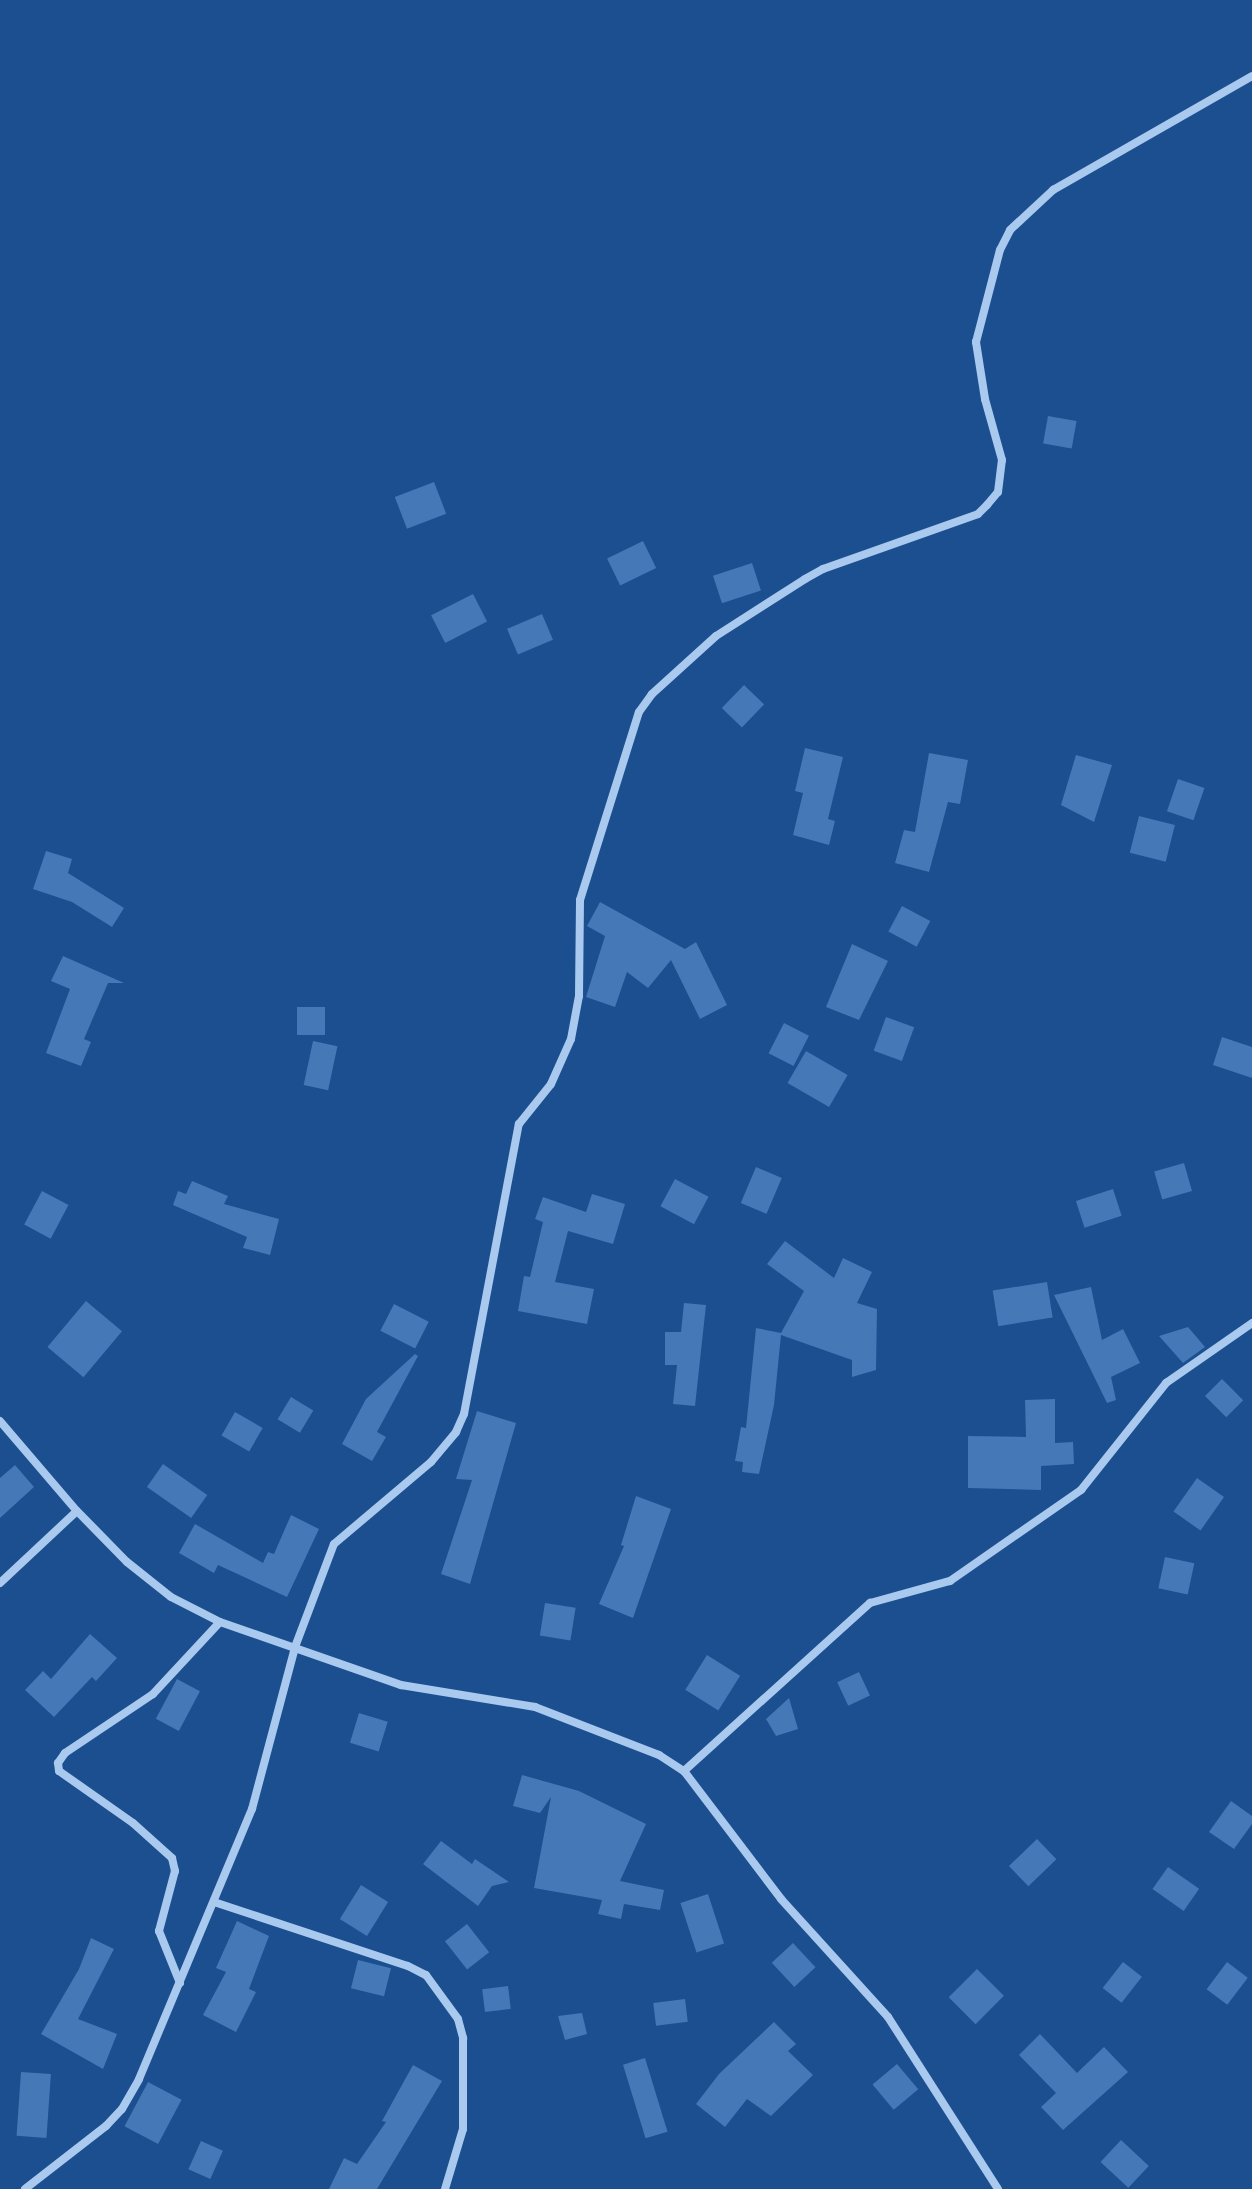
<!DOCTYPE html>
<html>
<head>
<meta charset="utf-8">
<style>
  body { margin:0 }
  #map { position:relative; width:1252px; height:2189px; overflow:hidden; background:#1b4f8f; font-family:Rubik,sans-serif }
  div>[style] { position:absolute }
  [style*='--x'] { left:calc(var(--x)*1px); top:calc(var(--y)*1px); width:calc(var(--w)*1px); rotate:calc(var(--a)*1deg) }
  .building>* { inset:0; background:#4478b7; transform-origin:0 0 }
  .minor>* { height:8px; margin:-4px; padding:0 4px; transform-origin:4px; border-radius:4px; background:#a9c9ee }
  span { translate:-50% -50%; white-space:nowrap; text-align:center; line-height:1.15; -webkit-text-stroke:6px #1b4f8f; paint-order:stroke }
</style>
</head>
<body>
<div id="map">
  <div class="building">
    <i style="left:1048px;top:416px;width:29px;height:28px;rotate:10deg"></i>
    <i style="left:434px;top:482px;width:34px;height:42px;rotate:69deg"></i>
    <i style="left:643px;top:541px;width:30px;height:40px;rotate:64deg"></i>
    <i style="left:752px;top:563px;width:29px;height:41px;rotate:72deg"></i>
    <i style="left:473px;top:594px;width:31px;height:47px;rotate:63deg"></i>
    <i style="left:542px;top:614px;width:28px;height:38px;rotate:67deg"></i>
    <i style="left:744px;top:685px;width:28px;height:32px;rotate:44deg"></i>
    <i style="clip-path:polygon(805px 748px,843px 757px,828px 819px,835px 821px,829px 845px,793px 835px,803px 793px,795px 791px)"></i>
    <i style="clip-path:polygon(929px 753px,968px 760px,960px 804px,948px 802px,929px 872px,895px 863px,904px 830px,915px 832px)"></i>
    <i style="clip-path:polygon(1076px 755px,1112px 765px,1094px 822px,1061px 805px)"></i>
    <i style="left:1178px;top:779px;width:28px;height:34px;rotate:19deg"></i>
    <i style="left:1139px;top:816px;width:37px;height:38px;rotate:14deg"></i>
    <i style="clip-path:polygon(46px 851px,72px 859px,68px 873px,124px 908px,112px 927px,72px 902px,33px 889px)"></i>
    <i style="clip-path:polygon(600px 902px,685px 949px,696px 942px,727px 1005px,700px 1019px,671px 960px,648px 988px,627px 972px,615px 1007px,586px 997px,605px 936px,587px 926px)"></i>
    <i style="left:902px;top:906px;width:32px;height:29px;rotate:28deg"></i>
    <i style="clip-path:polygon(852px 944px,888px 961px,859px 1020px,826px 1007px)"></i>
    <i style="clip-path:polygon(63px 956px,124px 983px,108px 983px,84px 1039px,91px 1042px,81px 1066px,46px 1053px,70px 989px,51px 981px)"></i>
    <i style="left:297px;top:1007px;width:28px;height:28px"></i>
    <i style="left:886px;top:1017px;width:30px;height:36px;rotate:20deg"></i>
    <i style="left:784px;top:1023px;width:28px;height:34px;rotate:27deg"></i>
    <i style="clip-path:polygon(1222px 1037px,1252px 1047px,1252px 1078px,1213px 1065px)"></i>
    <i style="left:313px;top:1041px;width:25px;height:45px;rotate:12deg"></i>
    <i style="left:806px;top:1051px;width:48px;height:37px;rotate:30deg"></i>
    <i style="left:1184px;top:1163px;width:29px;height:31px;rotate:74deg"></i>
    <i style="left:756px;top:1167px;width:28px;height:39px;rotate:23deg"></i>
    <i style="left:675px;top:1179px;width:38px;height:31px;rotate:28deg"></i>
    <i style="clip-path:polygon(192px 1181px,228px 1196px,224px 1204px,279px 1219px,270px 1255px,243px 1248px,247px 1237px,173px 1205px,178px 1191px,186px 1194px)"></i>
    <i style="left:1113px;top:1189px;width:28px;height:39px;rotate:72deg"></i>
    <i style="left:42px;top:1191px;width:30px;height:38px;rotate:28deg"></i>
    <i style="clip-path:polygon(592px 1194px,625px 1204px,613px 1244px,568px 1231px,555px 1282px,594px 1289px,587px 1324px,518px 1311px,524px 1276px,530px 1277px,543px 1222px,535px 1219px,543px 1197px,586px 1212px)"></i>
    <i style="clip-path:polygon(785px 1241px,834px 1278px,843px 1258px,872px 1272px,857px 1303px,877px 1309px,876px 1370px,852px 1377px,852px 1360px,781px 1335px,774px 1405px,759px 1474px,742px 1472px,743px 1462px,735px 1461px,741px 1427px,746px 1428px,756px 1328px,781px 1333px,804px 1291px,767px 1264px)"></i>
    <i style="left:1047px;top:1282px;width:36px;height:55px;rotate:81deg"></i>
    <i style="clip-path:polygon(1091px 1287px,1102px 1340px,1123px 1329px,1140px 1363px,1111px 1377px,1116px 1400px,1107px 1403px,1054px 1295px)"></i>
    <i style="left:86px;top:1301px;width:47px;height:60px;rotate:40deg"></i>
    <i style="clip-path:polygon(684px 1303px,706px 1305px,695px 1406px,673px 1404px,677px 1365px,665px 1365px,665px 1332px,681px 1332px)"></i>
    <i style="left:394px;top:1304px;width:39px;height:30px;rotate:27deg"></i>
    <i style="clip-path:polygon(1188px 1327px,1205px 1347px,1183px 1363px,1159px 1336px)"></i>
    <i style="clip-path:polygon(415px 1354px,418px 1356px,377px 1432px,386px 1437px,372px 1461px,342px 1444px,366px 1399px)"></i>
    <i style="left:1222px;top:1379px;width:30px;height:24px;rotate:45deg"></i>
    <i style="left:291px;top:1397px;width:26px;height:26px;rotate:31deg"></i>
    <i style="clip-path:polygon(1055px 1399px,1055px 1443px,1073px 1442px,1074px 1464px,1041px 1466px,1041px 1490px,968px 1488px,968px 1436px,1026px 1437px,1025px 1400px)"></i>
    <i style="clip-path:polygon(477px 1411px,516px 1423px,470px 1584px,441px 1574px,472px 1480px,456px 1479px)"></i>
    <i style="left:235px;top:1412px;width:32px;height:27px;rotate:30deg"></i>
    <i style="left:163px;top:1464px;width:54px;height:28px;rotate:35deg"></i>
    <i style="clip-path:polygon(15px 1465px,34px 1487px,0 1518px,0 1478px)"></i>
    <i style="left:1197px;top:1478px;width:33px;height:41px;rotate:35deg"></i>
    <i style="clip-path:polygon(636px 1496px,671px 1509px,633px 1618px,599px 1604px,624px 1546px,621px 1545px)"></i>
    <i style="clip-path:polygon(291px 1515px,319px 1529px,287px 1597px,218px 1565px,214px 1573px,179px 1553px,195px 1524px,263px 1563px,268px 1552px,274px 1554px)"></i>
    <i style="left:1165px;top:1557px;width:30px;height:32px;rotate:12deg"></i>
    <i style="left:545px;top:1603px;width:31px;height:33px;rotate:9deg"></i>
    <i style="clip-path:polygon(90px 1634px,117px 1658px,96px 1681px,92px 1677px,54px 1717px,25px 1690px,43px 1671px,51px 1679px)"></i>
    <i style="left:707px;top:1655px;width:39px;height:41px;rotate:32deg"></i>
    <i style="left:859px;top:1672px;width:26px;height:24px;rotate:65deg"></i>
    <i style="left:177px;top:1679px;width:26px;height:45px;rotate:28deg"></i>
    <i style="clip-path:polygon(789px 1698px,798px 1729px,776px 1736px,766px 1719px)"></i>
    <i style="left:359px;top:1713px;width:30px;height:31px;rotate:17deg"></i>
    <i style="clip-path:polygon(522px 1775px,579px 1791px,646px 1824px,620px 1881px,664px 1890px,660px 1910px,624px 1904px,621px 1919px,598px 1914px,602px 1900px,534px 1888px,551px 1797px,540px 1813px,513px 1806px)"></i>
    <i style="clip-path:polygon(1231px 1801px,1252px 1816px,1252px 1824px,1234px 1849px,1209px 1832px)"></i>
    <i style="left:1037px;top:1839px;width:28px;height:39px;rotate:46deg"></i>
    <i style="clip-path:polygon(441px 1841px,472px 1864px,475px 1859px,509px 1882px,492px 1886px,478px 1906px,423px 1864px)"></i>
    <i style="left:1168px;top:1867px;width:38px;height:27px;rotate:35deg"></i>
    <i style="left:361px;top:1885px;width:32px;height:40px;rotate:32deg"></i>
    <i style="left:708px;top:1894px;width:52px;height:29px;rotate:72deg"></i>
    <i style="clip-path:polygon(237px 1921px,269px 1936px,249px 1989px,256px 1992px,236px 2032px,203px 2015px,226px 1972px,216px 1968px)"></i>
    <i style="left:467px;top:1924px;width:36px;height:28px;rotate:52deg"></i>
    <i style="clip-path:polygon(91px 1938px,114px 1949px,78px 2019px,117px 2034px,103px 2069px,41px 2034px,79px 1969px)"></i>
    <i style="left:793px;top:1943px;width:33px;height:29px;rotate:47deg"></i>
    <i style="left:358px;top:1960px;width:34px;height:29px;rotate:14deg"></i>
    <i style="left:1123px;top:1962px;width:24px;height:33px;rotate:38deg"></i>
    <i style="left:1227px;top:1962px;width:26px;height:34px;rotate:37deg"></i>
    <i style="left:977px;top:1969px;width:38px;height:40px;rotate:45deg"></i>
    <i style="left:508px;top:1986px;width:23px;height:26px;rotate:83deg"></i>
    <i style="left:685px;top:1999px;width:23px;height:32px;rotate:83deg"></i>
    <i style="clip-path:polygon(582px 2013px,587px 2034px,565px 2040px,558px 2016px)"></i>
    <i style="clip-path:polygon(774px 2022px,796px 2044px,788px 2051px,813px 2075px,771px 2116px,747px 2099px,725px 2127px,696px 2104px,719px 2074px)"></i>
    <i style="clip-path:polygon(1040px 2034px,1077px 2073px,1104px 2047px,1128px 2072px,1063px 2130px,1041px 2107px,1056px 2093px,1019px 2055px)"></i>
    <i style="left:645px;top:2058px;width:77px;height:23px;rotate:73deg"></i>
    <i style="left:897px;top:2064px;width:33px;height:32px;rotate:50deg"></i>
    <i style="clip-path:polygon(413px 2065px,442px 2081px,377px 2189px,329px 2189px,344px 2158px,357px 2164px,386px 2122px,382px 2121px)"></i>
    <i style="left:21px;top:2072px;width:30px;height:64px;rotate:4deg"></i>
    <i style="left:148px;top:2082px;width:38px;height:50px;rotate:28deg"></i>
    <i style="left:1121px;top:2140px;width:38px;height:30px;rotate:43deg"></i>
    <i style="left:201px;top:2141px;width:24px;height:31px;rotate:24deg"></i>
  </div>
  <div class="minor">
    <i style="--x:0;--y:1421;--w:118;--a:49.5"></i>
    <i style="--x:77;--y:1511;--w:71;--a:45.6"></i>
    <i style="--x:127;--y:1562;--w:56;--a:38.5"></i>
    <i style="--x:171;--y:1597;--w:55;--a:27"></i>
    <i style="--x:220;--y:1622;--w:192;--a:19.2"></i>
    <i style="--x:401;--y:1685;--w:136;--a:9.3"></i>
    <i style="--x:535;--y:1707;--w:133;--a:21.2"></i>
    <i style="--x:659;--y:1755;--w:30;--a:33"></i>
    <i style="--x:684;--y:1771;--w:161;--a:52.8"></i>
    <i style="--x:781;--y:1899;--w:159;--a:47.8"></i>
    <i style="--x:888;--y:2017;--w:204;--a:57.4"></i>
    <i style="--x:0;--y:1583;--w:105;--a:-43.1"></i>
    <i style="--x:684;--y:1771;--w:251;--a:-42.1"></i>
    <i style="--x:870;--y:1603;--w:83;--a:-15.4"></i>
    <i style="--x:950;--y:1581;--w:160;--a:-34.8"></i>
    <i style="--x:1081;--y:1490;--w:137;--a:-51.5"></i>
    <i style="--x:1166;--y:1383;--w:105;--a:-34.9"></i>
    <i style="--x:214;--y:1902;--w:204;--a:18.3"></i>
    <i style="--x:408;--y:1966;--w:20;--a:27"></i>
    <i style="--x:426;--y:1975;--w:54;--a:54"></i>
    <i style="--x:458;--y:2019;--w:20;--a:75"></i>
    <i style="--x:463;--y:2038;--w:91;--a:90"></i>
    <i style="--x:463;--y:2129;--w:63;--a:106.7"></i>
    <i style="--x:180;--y:1983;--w:56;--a:-112"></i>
    <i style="--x:159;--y:1931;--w:62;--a:-75.1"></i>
    <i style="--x:175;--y:1871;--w:13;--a:-103"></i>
    <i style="--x:172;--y:1858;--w:52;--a:-138.1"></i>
    <i style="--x:133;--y:1823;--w:90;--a:-144.9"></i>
    <i style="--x:59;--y:1771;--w:8;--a:-97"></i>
    <i style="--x:58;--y:1763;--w:12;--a:-55"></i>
    <i style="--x:65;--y:1753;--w:106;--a:-33.8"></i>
    <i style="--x:153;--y:1694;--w:98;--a:-47.1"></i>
    <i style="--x:25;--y:2189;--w:103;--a:-37.9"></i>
    <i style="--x:106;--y:2126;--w:23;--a:-47"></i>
    <i style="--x:122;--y:2109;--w:34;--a:-60"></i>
    <i style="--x:139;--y:2079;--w:293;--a:-67.3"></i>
    <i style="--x:252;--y:1809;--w:168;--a:-75.1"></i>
    <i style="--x:295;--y:1647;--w:110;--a:-69.3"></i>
    <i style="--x:334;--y:1544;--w:127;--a:-40.2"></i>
    <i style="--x:431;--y:1462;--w:39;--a:-50"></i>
    <i style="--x:456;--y:1432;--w:20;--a:-66"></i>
    <i style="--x:464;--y:1414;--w:295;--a:-79.3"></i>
    <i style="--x:519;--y:1124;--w:51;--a:-51.3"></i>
    <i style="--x:551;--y:1084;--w:49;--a:-66"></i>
    <i style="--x:571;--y:1039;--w:44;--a:-79.5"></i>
    <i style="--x:579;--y:996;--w:96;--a:-89.4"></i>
    <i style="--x:580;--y:900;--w:197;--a:-72.6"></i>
    <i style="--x:639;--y:712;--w:22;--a:-54"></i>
    <i style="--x:652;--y:694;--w:86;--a:-42.2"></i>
    <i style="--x:716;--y:636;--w:106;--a:-32.6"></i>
    <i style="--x:805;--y:579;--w:21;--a:-29"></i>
    <i style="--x:823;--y:569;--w:164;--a:-19.5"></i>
    <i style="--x:978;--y:514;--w:13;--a:-45"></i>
    <i style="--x:987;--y:505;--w:17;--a:-50"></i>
    <i style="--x:998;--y:492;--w:32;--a:-83"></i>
    <i style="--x:1002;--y:460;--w:63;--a:-105.6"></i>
    <i style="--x:985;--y:399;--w:58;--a:-99"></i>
    <i style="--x:976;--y:342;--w:95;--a:-75.4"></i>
    <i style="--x:1000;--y:250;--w:22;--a:-63"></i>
    <i style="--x:1010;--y:230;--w:59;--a:-42.9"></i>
    <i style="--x:1053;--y:190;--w:229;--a:-29.8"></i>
  </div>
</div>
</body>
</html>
